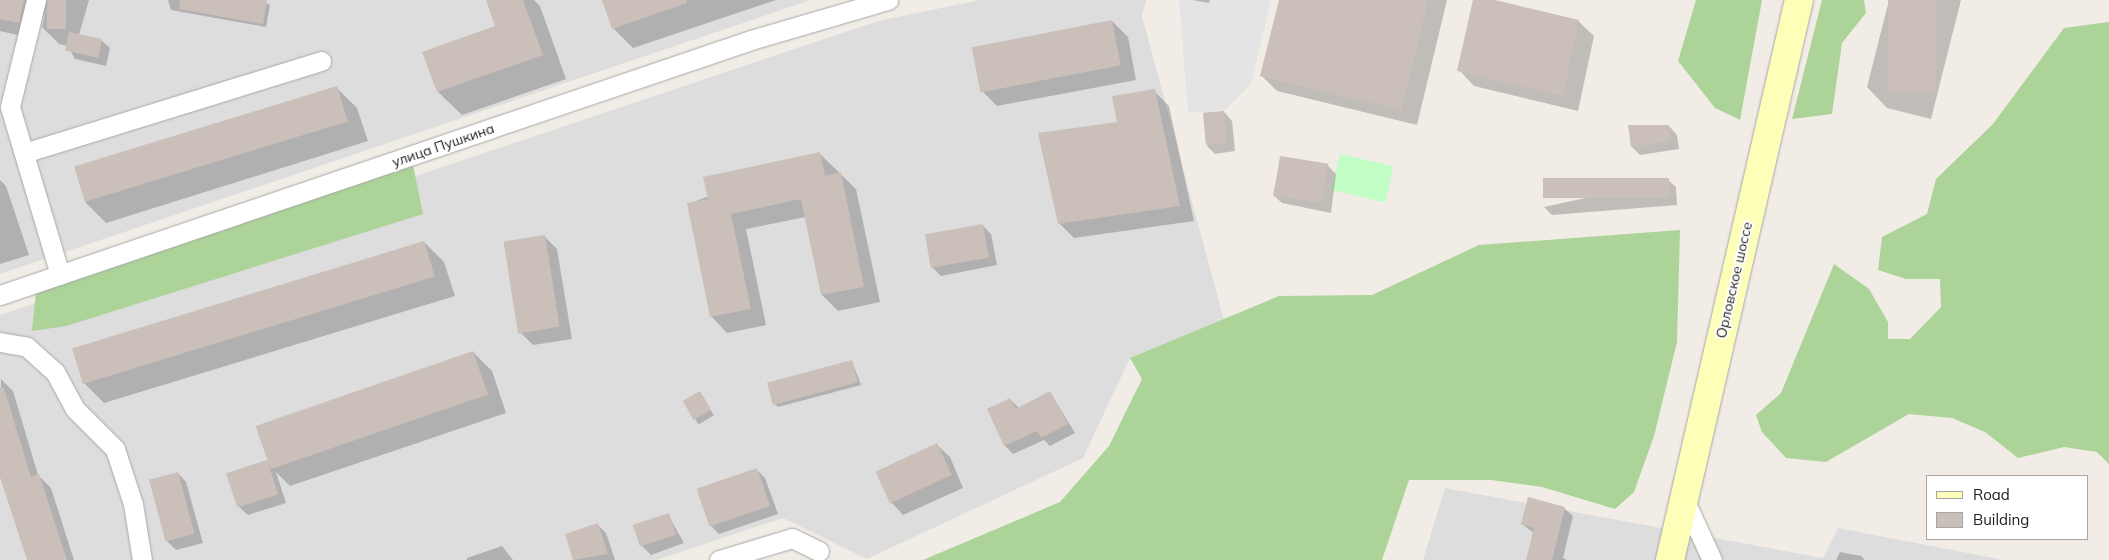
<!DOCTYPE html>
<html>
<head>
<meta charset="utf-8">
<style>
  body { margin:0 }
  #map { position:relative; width:2109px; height:560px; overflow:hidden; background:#f1ede6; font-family:Mulish,sans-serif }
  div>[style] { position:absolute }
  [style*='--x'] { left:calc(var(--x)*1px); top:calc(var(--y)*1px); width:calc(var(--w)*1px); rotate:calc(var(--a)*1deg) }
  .residential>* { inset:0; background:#dedddd }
  .forest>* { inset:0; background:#acd398 }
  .park>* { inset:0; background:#c1fdc4; transform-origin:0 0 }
  .parking>* { inset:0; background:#e4e4e4 }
  .shadow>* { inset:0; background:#0003; transform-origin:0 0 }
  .building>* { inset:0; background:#cabfb9; transform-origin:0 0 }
  .roads { filter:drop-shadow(0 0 1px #a7a7a7) drop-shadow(0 0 1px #a7a7a7) }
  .street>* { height:19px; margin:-9.5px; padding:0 9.5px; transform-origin:9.5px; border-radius:9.5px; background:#fff }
  .secondary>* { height:28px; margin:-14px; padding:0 14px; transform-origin:14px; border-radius:14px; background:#fdfeb8 }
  span { translate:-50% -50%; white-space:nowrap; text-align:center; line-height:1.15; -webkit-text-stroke:4px #fff; paint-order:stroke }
  .street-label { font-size:14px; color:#202020 }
  .legend { position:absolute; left:1926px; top:475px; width:162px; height:65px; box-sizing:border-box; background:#fff; border:1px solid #a6a6a6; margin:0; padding:6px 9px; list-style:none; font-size:15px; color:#202020 }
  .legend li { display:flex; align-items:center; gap:10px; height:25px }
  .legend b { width:25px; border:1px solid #a6a6a6 }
</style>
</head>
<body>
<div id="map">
  <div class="residential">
    <i style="clip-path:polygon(0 0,811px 0,0 274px)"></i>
    <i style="clip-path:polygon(980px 0,1146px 0,1142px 16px,1224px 320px,1130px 358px,1083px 458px,867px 559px,783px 518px,657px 560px,0 560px,0 315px,878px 21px)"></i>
    <i style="clip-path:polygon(1445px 488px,1823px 558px,1838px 528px,2004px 560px,1423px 560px)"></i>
  </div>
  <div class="forest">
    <i style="clip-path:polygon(1696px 0,1762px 0,1740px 120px,1715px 108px,1678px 61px)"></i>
    <i style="clip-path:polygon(1822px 0,1864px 0,1866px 13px,1842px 43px,1832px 114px,1792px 119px)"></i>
    <i style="clip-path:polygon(2109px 22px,2109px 464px,2097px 452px,2064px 447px,2018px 458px,1985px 432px,1952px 418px,1909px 414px,1826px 462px,1786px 458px,1762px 432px,1756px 415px,1781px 393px,1834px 264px,1869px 289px,1888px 322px,1888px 339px,1910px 339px,1941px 307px,1940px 279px,1906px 279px,1878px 270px,1882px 237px,1927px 214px,1936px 179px,1993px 124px,2064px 28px)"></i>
    <i style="clip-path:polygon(413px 165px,423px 214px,66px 326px,32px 331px,36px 292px)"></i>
    <i style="clip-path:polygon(1680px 230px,1677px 342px,1654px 436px,1634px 492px,1615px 509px,1542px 487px,1491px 480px,1409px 480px,1382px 560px,923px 560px,1060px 502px,1109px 446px,1142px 379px,1130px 358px,1279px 296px,1372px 295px,1479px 245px)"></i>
  </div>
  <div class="park">
    <i style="left:1340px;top:154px;width:55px;height:37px;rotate:13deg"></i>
  </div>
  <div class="parking">
    <i style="clip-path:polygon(1179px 0,1271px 0,1251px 84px,1224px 111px,1188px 112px)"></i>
  </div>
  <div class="shadow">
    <i style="clip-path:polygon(0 0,89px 0,79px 35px,101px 40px,110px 48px,106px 66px,75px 59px,68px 46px,59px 44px,42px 27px,46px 10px,35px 39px,0 31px)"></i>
    <i style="clip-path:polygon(168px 0,259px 0,270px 5px,266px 27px,171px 10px)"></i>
    <i style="clip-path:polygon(488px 0,534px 0,540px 6px,566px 79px,462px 115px,438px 92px,497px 26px)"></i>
    <i style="clip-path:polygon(604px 0,776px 0,633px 48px,613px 28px)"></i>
    <i style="clip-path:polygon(1192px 0,1210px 0,1209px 3px)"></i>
    <i style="clip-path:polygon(1280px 0,1447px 0,1417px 125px,1277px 91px,1261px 75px)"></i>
    <i style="clip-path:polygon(1474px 0,1578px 21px,1594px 36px,1578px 111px,1474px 86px,1459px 70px)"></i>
    <i style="clip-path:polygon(1889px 0,1961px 0,1931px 119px,1887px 108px,1867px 87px)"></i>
    <i style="clip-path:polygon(1112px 21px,1128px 37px,1136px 80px,997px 106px,981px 90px)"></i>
    <i style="clip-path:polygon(337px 88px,357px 108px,368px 141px,106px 223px,85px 202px)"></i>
    <i style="clip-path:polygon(1154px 91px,1169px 106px,1194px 221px,1074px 238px,1059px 223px,1119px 123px)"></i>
    <i style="clip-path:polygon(1224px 112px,1232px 121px,1235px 151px,1215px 154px,1207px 146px)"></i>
    <i style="clip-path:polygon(1669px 126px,1677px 135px,1679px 149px,1640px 155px,1632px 147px,1630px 127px)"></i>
    <i style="clip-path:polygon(820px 154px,856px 189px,880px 302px,838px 311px,822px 295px,806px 217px,746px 229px,766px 325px,727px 333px,712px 317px,688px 204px)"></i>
    <i style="clip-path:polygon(1281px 158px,1328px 166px,1336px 174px,1331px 213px,1282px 203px,1273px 195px)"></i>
    <i style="clip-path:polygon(0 180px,6px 186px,29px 255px,0 264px)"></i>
    <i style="clip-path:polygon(1668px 180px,1676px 187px,1677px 205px,1552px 215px,1544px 207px)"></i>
    <i style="clip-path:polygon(982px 225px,991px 234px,997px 265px,941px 276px,932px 267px)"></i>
    <i style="clip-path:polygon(545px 237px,557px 249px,572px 339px,533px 345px,521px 333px)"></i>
    <i style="clip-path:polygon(424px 242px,444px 262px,455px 296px,104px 403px,84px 383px)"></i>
    <i style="clip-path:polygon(473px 352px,492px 371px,506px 413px,290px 486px,276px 472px,286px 503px,248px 515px,239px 507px,266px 461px,270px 464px)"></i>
    <i style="clip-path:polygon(852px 361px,861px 385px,778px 407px,774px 403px)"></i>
    <i style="clip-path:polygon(1px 379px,13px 391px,38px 475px,51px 488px,74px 560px,28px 560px,0 476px)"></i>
    <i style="left:700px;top:392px;width:27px;height:18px;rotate:59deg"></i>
    <i style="clip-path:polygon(1050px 392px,1075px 433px,1050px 446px,1044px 440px,1013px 454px,1005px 446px,1010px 399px,1019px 408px)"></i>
    <i style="clip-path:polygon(937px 445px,950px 457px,963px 488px,903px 515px,891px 502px,877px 472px)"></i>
    <i style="clip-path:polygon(757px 470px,765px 478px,778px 514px,719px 534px,711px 526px,698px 490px)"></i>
    <i style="clip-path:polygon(178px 473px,186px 482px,203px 543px,176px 550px,167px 541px)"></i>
    <i style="clip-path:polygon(1564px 508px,1573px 516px,1563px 558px,1567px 560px,1527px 560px,1534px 533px,1522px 524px)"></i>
    <i style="clip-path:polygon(668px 515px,684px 543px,651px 555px,642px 546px)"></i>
    <i style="clip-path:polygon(597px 524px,606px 533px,615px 560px,575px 560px,566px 535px)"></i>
    <i style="clip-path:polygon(502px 546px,513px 560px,467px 560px,467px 558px)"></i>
    <i style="clip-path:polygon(1840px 552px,1861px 556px,1865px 560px,1836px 560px)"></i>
  </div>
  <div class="building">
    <i style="clip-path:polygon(0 0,24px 0,19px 23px,0 19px)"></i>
    <i style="left:47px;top:0;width:19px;height:29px"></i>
    <i style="clip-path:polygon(180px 0,267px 0,263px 24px,179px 9px)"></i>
    <i style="clip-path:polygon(486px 0,523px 0,543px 55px,437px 92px,422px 52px,495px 26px)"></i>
    <i style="clip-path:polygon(602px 0,687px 0,687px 3px,612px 29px)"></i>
    <i style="clip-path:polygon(1279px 0,1428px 0,1401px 110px,1260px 76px)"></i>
    <i style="clip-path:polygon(1473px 0,1495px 0,1579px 20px,1563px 96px,1457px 71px)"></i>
    <i style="left:1888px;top:0;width:48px;height:91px"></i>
    <i style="left:1112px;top:20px;width:46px;height:143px;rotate:79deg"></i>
    <i style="left:69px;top:32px;width:34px;height:19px;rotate:12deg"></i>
    <i style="left:337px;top:86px;width:37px;height:275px;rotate:73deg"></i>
    <i style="clip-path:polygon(1155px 89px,1180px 206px,1058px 224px,1038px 133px,1117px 122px,1112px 96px)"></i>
    <i style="left:1224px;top:111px;width:32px;height:21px;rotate:85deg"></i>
    <i style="clip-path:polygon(1628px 125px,1669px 125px,1671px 141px,1631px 147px)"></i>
    <i style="clip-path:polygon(820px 152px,825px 176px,841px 172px,864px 287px,821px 295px,801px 199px,731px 214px,751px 309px,710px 317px,687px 203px,708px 199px,703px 177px)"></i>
    <i style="left:1280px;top:156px;width:49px;height:40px;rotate:9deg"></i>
    <i style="left:1669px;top:178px;width:20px;height:126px;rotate:90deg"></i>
    <i style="left:983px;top:224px;width:34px;height:59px;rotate:80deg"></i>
    <i style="left:545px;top:235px;width:93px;height:42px;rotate:81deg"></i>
    <i style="left:424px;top:241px;width:37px;height:368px;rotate:73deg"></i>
    <i style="left:473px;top:351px;width:46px;height:230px;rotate:71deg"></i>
    <i style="left:852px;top:360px;width:23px;height:88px;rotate:75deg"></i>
    <i style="clip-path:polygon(0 388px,4px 388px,31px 477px,39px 474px,67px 560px,27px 560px,0 477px)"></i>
    <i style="left:700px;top:391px;width:22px;height:20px;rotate:60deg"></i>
    <i style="clip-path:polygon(1050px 391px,1068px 424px,1041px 438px,1037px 431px,1004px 446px,987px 409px,1010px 398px,1016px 409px)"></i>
    <i style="left:937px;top:443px;width:35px;height:68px;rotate:65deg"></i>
    <i style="left:267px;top:460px;width:36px;height:43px;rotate:72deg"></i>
    <i style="left:757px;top:468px;width:40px;height:64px;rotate:71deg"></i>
    <i style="left:178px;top:472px;width:64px;height:30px;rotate:75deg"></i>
    <i style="clip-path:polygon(1528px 497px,1565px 507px,1552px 560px,1526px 560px,1534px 528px,1521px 524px)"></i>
    <i style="left:669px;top:513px;width:23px;height:38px;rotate:72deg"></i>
    <i style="clip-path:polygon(598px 523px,608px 554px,573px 560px,565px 534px)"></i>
  </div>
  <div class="roads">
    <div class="street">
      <i style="--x:36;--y:0;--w:110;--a:103.7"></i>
      <i style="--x:10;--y:107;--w:175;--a:73.4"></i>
      <i style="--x:24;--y:153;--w:311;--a:-17.2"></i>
      <i style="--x:0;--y:295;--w:793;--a:-18.75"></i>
      <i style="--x:751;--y:40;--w:143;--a:-16.3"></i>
      <i style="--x:0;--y:342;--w:27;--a:10"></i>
      <i style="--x:27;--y:347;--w:38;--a:42"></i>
      <i style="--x:55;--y:372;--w:42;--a:61.6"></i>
      <i style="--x:75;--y:409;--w:57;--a:45"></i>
      <i style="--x:115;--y:449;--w:58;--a:71.9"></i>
      <i style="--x:133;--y:504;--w:57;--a:80.9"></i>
      <i style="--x:1684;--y:499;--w:67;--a:65.3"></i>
      <i style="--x:719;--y:560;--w:76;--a:-16.8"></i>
      <i style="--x:792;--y:538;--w:30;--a:26"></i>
    </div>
    <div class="secondary">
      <i style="--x:1670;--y:560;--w:575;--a:-77.03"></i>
    </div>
  </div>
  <div class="street-label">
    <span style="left:443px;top:145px;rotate:-19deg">улица Пушкина</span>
    <span style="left:1734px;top:280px;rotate:-77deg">Орловское шоссе</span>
  </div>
  <ul class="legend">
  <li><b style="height:6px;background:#fdfeb8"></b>Road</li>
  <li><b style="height:14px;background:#cabfb9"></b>Building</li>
  </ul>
</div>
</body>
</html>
